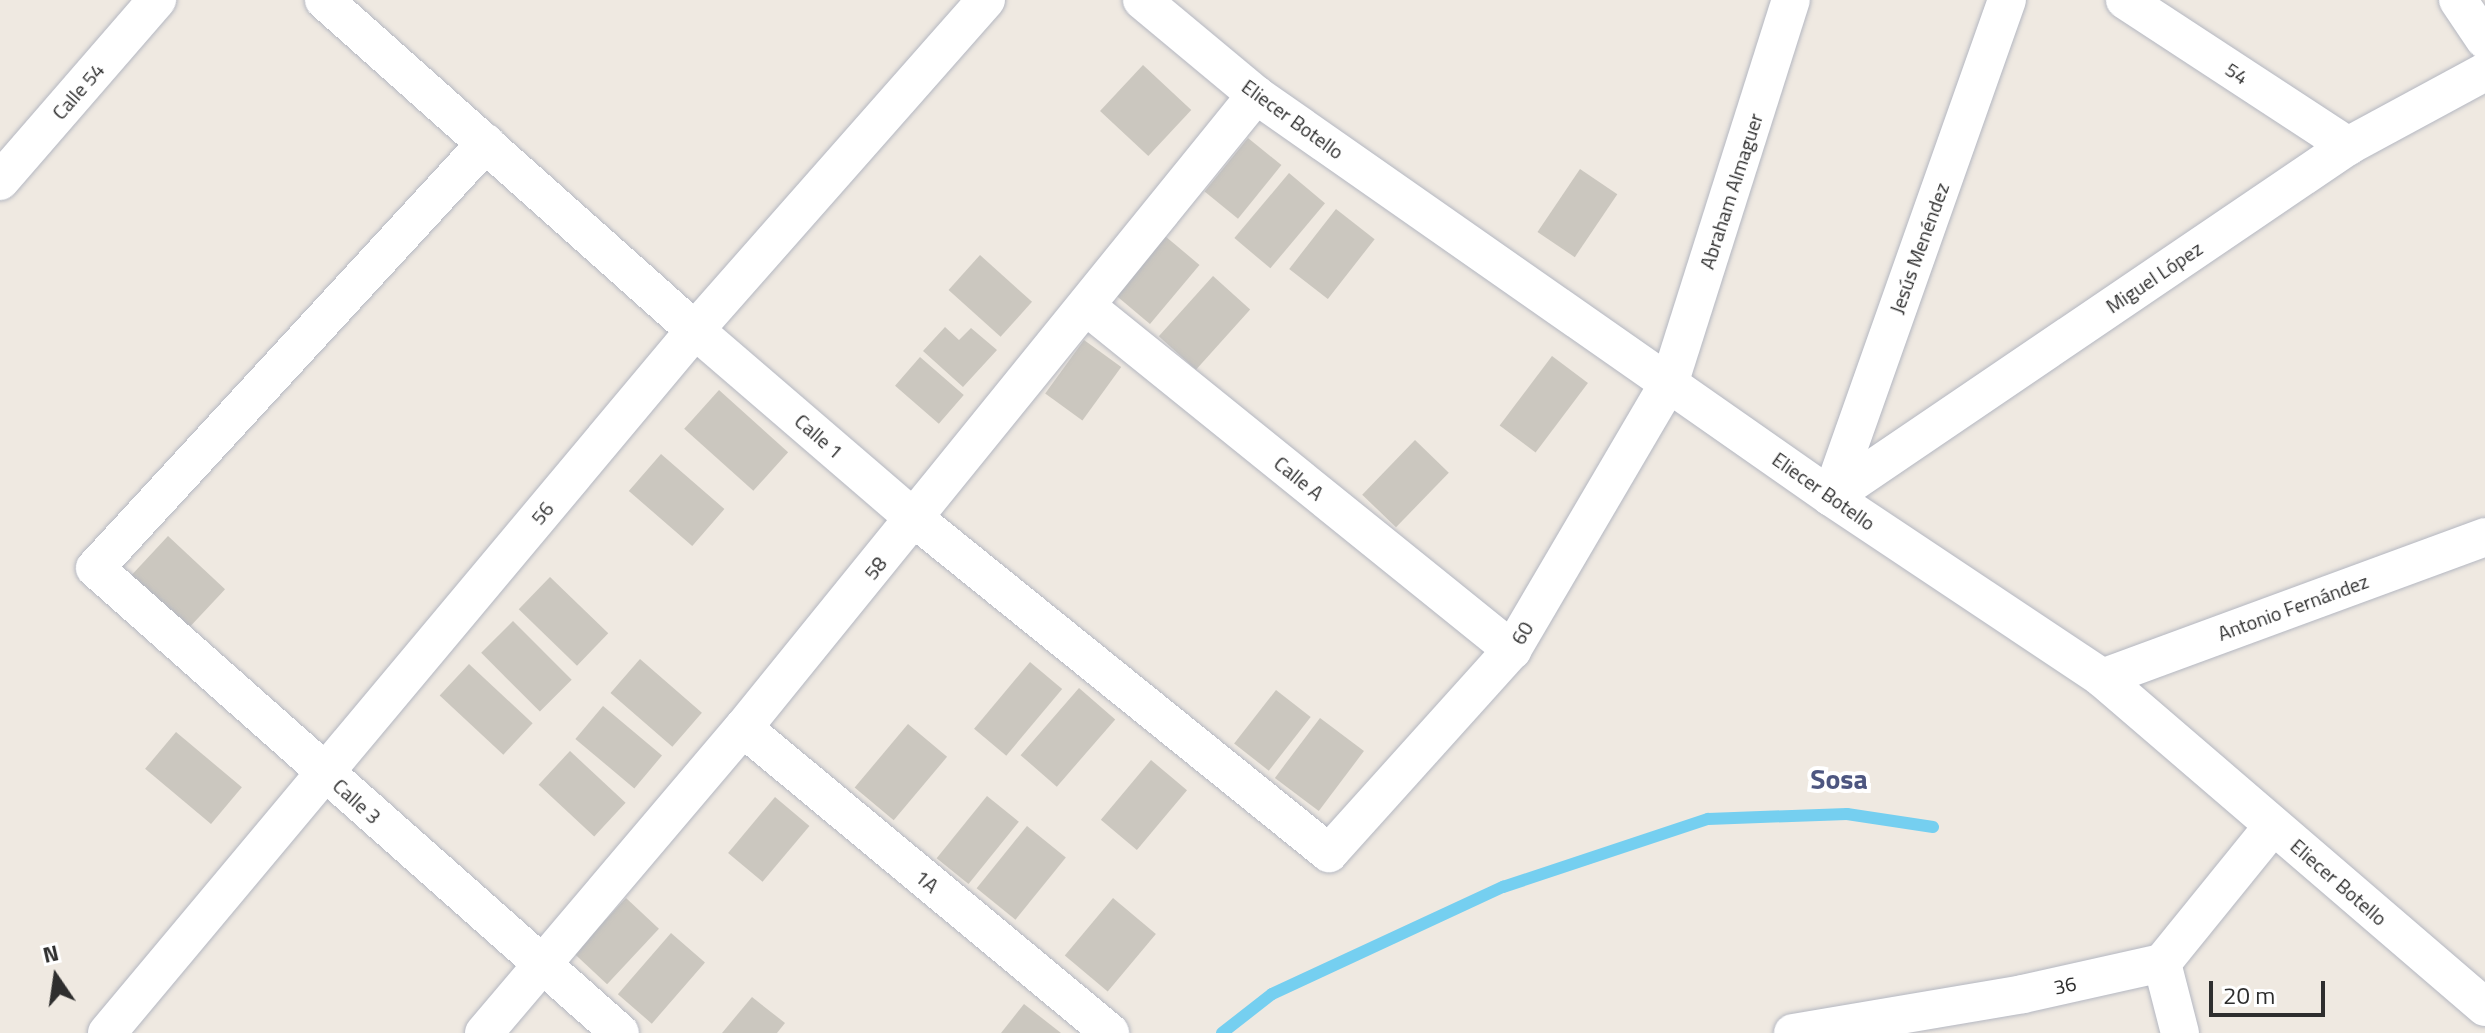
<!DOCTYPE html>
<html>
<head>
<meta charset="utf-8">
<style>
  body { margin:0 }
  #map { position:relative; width:2485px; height:1033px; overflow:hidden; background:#efe9e1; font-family:"Titillium Web",sans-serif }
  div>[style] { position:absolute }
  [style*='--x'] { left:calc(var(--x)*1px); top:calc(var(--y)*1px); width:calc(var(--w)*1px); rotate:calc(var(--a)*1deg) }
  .stream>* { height:12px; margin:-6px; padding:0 6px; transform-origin:6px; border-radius:6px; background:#75cff0 }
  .building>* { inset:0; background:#cbc7bf; transform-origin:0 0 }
  .roads { filter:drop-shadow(0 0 2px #b4b7c1) drop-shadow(0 0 2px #b4b7c1) }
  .minor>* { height:38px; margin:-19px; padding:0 19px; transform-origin:19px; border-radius:19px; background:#fff }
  span { translate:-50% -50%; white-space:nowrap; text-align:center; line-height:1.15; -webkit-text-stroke:8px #fff; paint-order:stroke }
  .street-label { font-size:20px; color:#2e2e2e }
  .district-label { font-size:28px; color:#4d5680; font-weight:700 }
  .north { position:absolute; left:16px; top:937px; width:80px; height:80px; -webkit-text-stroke:6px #fff; paint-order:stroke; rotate:347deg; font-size:22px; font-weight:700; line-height:32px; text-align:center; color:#2e2e2e }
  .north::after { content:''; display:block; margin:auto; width:28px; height:36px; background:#2e2e2e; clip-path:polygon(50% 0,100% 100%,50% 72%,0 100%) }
  .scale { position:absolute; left:2209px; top:981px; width:116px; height:36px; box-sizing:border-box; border:4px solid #2e2e2e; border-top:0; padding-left:10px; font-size:24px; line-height:28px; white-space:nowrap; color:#2e2e2e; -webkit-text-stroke:6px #fff; paint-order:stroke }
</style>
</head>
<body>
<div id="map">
  <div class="stream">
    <i style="--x:1222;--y:1033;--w:63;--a:-38"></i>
    <i style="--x:1272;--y:994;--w:255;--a:-24.9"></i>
    <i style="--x:1503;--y:887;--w:216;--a:-18.4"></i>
    <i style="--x:1708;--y:819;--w:139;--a:-2.1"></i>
    <i style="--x:1847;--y:814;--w:87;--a:8.6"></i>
  </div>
  <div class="building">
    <i style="left:1143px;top:65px;width:66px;height:63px;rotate:43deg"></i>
    <i style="left:1248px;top:138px;width:43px;height:69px;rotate:39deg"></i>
    <i style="left:1580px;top:169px;width:45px;height:76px;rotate:34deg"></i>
    <i style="left:1289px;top:173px;width:47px;height:85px;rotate:40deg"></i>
    <i style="left:1336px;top:209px;width:49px;height:76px;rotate:38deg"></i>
    <i style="left:1165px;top:236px;width:45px;height:77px;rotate:40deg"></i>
    <i style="left:980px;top:255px;width:70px;height:47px;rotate:42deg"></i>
    <i style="left:1213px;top:276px;width:50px;height:81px;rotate:42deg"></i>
    <i style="clip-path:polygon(945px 327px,959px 340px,971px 328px,997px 350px,963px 387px,923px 351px)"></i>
    <i style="left:1084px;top:340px;width:46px;height:66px;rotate:36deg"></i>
    <i style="left:1552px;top:356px;width:45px;height:87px;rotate:37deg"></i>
    <i style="left:920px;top:357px;width:58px;height:38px;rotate:41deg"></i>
    <i style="left:719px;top:390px;width:93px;height:52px;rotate:42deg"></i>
    <i style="left:1415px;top:440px;width:47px;height:76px;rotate:44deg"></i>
    <i style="left:661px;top:454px;width:84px;height:49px;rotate:41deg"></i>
    <i style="left:168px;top:536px;width:78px;height:58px;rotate:43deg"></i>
    <i style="left:550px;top:577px;width:81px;height:45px;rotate:44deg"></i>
    <i style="left:513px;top:621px;width:83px;height:45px;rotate:45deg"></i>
    <i style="left:640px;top:659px;width:82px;height:45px;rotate:41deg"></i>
    <i style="left:1030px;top:662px;width:42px;height:87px;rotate:40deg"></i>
    <i style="left:469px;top:664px;width:87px;height:43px;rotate:43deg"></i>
    <i style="left:1079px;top:688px;width:48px;height:89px;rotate:41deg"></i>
    <i style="left:1276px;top:690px;width:44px;height:68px;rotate:38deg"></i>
    <i style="left:603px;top:706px;width:77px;height:43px;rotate:40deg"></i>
    <i style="left:1320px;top:718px;width:55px;height:75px;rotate:37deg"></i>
    <i style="left:908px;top:724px;width:51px;height:83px;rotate:40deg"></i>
    <i style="left:176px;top:732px;width:86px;height:48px;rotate:40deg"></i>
    <i style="left:570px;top:751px;width:76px;height:46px;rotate:43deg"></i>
    <i style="left:1151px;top:760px;width:47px;height:78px;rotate:40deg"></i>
    <i style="left:987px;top:796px;width:41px;height:80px;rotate:39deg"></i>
    <i style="left:775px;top:797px;width:45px;height:73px;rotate:40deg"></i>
    <i style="left:1027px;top:826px;width:50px;height:80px;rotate:39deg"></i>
    <i style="left:626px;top:898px;width:45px;height:76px;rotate:43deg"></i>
    <i style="left:1113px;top:898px;width:56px;height:75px;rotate:40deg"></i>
    <i style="left:671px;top:933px;width:45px;height:81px;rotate:41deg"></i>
    <i style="clip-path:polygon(752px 997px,785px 1023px,777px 1033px,722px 1033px)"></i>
    <i style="clip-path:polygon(1024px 1004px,1061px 1033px,1001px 1033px)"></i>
  </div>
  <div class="roads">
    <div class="minor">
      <i style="--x:324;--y:0;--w:497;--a:41.7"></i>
      <i style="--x:695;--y:330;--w:290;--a:40.7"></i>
      <i style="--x:915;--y:519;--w:532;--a:38.9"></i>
      <i style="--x:1329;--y:853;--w:273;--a:-48"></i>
      <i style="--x:1512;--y:650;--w:312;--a:-59.6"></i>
      <i style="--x:1670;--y:381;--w:400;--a:-72.4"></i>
      <i style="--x:1142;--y:0;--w:148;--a:39.8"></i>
      <i style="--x:1256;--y:95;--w:702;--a:34.96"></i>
      <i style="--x:1831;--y:497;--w:326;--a:33.7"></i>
      <i style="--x:2102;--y:678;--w:505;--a:40.66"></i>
      <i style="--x:2125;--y:0;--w:267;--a:33.2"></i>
      <i style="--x:2458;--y:0;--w:48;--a:56"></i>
      <i style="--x:486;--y:143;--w:577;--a:132.61"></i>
      <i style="--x:95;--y:568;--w:701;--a:41.53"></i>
      <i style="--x:0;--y:181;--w:240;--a:-49.1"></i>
      <i style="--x:1086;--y:306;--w:548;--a:38.92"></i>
      <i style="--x:1831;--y:497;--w:625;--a:-34.17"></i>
      <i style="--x:2348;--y:146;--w:156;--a:-28.4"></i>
      <i style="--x:1831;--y:497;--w:527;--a:-70.5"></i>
      <i style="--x:2102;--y:678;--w:408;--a:-20.2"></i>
      <i style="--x:743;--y:728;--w:477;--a:39.7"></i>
      <i style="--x:2162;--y:963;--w:72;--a:75.6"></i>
      <i style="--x:107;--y:1033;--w:916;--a:-50.09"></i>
      <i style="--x:695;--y:330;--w:440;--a:-48.6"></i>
      <i style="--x:484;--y:1033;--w:400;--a:-49.7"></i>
      <i style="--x:743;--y:728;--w:815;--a:-50.98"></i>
      <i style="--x:1793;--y:1033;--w:233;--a:-9.6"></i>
      <i style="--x:2023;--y:994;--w:142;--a:-12.6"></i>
      <i style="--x:2162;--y:963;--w:176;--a:-51"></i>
    </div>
  </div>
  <div class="street-label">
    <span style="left:2237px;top:73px;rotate:33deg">54</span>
    <span style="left:78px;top:91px;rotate:-49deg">Calle 54</span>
    <span style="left:1293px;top:119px;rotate:36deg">Eliecer Botello</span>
    <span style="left:1731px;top:191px;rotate:-72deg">Abraham Almaguer</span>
    <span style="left:1919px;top:248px;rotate:-70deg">Jesús Menéndez</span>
    <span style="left:2154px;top:277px;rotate:-34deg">Miguel López</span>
    <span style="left:819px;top:436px;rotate:41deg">Calle 1</span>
    <span style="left:1299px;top:478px;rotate:39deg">Calle A</span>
    <span style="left:1824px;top:491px;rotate:35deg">Eliecer Botello</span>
    <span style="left:542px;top:513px;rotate:-50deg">56</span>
    <span style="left:875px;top:568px;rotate:-51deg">58</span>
    <span style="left:2293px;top:607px;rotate:-20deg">Antonio Fernández</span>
    <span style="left:1522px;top:633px;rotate:-59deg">60</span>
    <span style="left:357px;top:801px;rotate:42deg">Calle 3</span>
    <span style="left:927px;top:881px;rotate:40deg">1A</span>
    <span style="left:2339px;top:882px;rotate:41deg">Eliecer Botello</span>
    <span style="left:2065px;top:985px;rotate:-12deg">36</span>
  </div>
  <div class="district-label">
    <span style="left:1839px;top:779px">Sosa</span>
  </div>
  <div class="north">N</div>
  <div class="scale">20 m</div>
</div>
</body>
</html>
